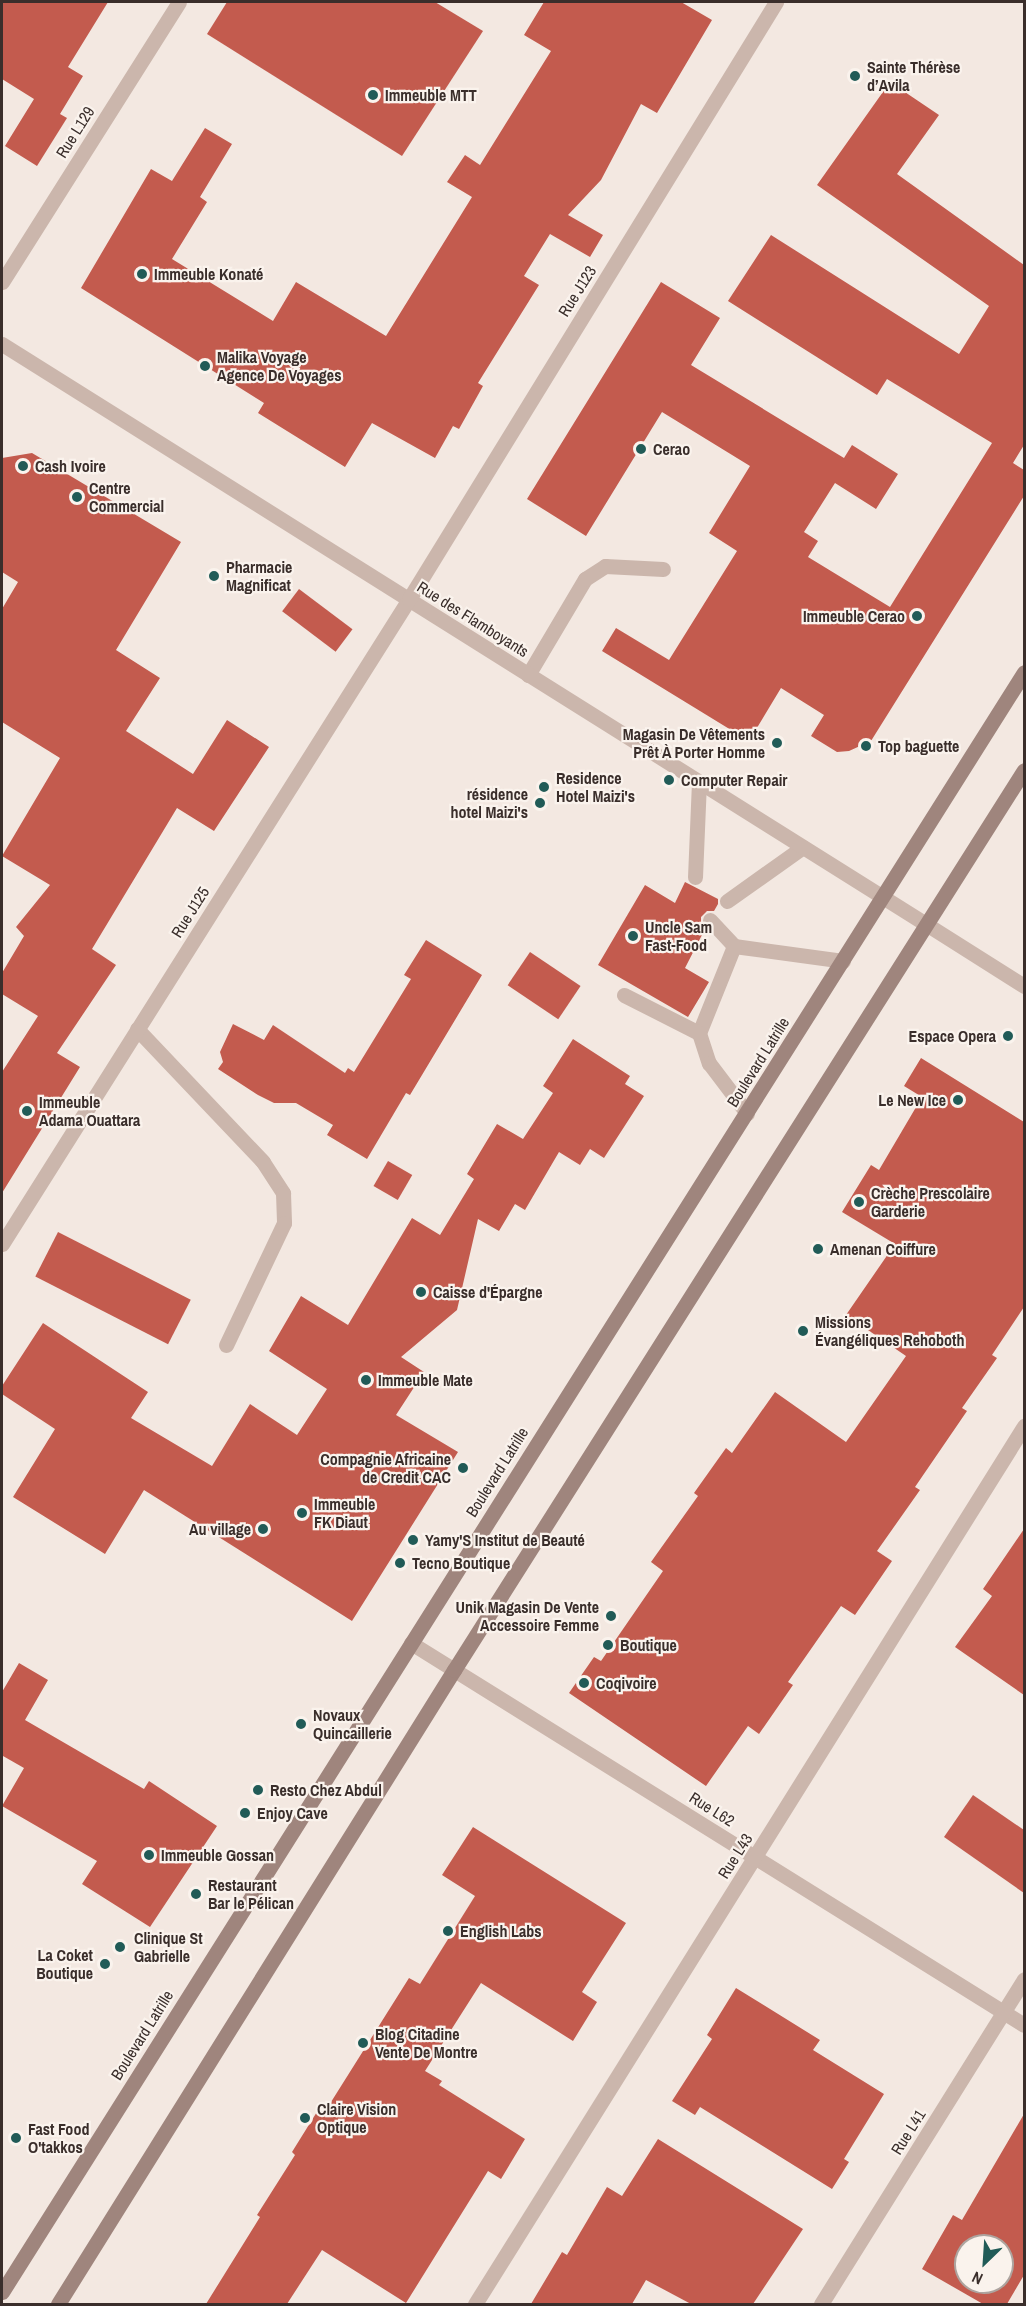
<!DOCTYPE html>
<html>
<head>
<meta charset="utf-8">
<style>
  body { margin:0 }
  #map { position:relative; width:1026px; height:2306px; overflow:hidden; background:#f3e8e1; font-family:"Archivo Narrow",sans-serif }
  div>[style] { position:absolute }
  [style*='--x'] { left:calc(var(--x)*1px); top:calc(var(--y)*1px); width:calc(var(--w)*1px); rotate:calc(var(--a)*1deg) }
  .building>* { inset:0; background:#c35b4e; transform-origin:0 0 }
  .service>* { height:15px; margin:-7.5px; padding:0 7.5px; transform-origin:7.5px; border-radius:7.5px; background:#cbb6ac }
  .minor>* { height:15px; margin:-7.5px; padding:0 7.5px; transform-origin:7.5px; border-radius:7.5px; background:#cbb6ac }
  .tertiary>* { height:15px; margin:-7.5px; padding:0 7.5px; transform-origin:7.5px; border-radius:7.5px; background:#cbb6ac }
  .secondary>* { height:15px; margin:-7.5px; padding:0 7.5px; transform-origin:7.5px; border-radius:7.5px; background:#9f857d }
  .dots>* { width:16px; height:16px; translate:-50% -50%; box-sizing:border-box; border:3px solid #faf3ed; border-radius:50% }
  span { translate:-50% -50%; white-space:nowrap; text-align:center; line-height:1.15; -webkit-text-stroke:4.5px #faf3ed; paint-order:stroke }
  .poi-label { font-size:16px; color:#3a2e2b; font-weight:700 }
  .left { translate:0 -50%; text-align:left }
  .right { translate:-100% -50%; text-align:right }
  .street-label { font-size:16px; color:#3a2e2b }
  .frame { position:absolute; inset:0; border:3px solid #3a2e2b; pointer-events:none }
  .north { position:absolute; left:954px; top:2234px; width:60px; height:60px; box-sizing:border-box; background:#faf3ed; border:2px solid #ada49f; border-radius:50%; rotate:205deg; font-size:16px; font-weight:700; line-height:24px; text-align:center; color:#3a2e2b }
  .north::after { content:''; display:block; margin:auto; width:21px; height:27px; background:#215b57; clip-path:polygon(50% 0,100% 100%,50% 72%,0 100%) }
</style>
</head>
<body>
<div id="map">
  <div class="building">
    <i style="clip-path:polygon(2px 2px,108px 2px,68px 67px,83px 76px,60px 114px,67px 118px,37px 166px,5px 146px,34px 99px,2px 79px)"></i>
    <i style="clip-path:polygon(227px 2px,435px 2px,483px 31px,402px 156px,207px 34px)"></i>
    <i style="clip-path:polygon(544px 2px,681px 2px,712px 20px,657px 113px,641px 104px,601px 180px,568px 215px,603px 235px,590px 257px,550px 234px,524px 276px,539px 285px,478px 383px,483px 386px,459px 429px,453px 426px,435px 458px,372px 423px,345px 467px,258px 413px,264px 403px,81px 288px,151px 169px,172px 181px,205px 128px,232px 144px,200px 197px,207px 202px,172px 259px,273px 321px,296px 282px,386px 336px,472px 197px,447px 182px,465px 155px,480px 165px,551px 51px,524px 35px)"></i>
    <i style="clip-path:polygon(890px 82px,939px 115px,897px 174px,1024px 265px,1024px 445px,1013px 463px,1024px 470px,1024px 496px,871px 741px,849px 751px,837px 752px,811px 736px,824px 715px,781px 688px,749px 741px,602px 651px,616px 628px,669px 660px,737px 551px,709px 533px,750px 466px,662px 412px,586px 536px,527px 499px,661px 282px,720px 318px,691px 365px,844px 458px,852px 445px,898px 474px,876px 509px,835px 483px,804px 532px,818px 541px,808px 557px,890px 607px,992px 443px,887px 379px,877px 395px,728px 301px,771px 235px,959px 354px,989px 306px,817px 185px)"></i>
    <i style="clip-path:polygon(32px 453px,181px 542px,116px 650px,160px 678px,126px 731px,193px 774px,227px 720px,269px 747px,214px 831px,177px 808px,92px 949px,116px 965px,57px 1053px,80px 1067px,2px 1193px,2px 1072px,38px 1016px,2px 994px,2px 973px,24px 936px,16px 927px,50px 885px,2px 856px,60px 758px,2px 722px,2px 609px,18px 582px,2px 572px,2px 458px)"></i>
    <i style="left:299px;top:589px;width:67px;height:28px;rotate:37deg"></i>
    <i style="clip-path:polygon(685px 882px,718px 899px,718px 904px,714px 911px,707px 911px,701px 917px,701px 923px,705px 929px,685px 968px,709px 982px,688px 1017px,598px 965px,645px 885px,675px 903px)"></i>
    <i style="clip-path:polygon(426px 940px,482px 975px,410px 1095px,406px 1093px,367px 1159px,327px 1135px,333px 1125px,296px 1103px,274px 1103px,258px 1095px,218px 1069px,223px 1062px,220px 1052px,233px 1024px,264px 1040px,273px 1025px,345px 1073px,348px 1068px,354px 1072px,411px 979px,404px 975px)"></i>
    <i style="left:530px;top:952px;width:61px;height:40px;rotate:34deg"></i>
    <i style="clip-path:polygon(573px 1039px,630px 1076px,625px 1084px,644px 1096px,604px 1158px,590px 1149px,580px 1165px,559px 1152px,525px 1210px,515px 1204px,499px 1231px,478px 1219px,457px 1310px,401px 1357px,424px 1372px,396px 1415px,458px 1452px,352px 1621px,144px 1490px,105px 1554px,13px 1497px,55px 1429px,2px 1394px,2px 1386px,43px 1323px,148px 1392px,131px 1418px,212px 1466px,250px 1404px,297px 1435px,327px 1389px,269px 1351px,301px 1296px,348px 1325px,412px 1218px,440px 1235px,474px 1179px,467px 1174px,497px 1124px,523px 1139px,553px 1093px,543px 1086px)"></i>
    <i style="clip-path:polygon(921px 1058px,1024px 1122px,1024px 1307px,992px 1355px,997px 1358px,962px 1408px,967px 1411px,915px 1487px,920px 1490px,877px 1551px,892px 1561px,855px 1615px,841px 1606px,788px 1682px,793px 1685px,759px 1734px,748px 1726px,706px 1786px,569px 1693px,594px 1657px,601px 1661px,663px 1571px,651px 1562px,698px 1496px,694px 1493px,726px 1448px,732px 1453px,775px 1392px,846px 1442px,906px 1356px,846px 1315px,895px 1244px,842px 1212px,871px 1165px,879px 1170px,922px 1097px,904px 1086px)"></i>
    <i style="left:388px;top:1161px;width:28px;height:29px;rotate:30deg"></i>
    <i style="left:58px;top:1232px;width:149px;height:50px;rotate:27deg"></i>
    <i style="clip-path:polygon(1024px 1529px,1024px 1695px,955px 1647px,992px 1596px,983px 1589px)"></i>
    <i style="clip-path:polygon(19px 1663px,48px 1680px,25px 1720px,144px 1789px,149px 1781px,217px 1826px,150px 1927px,82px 1884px,97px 1861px,2px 1806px,24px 1768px,3px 1756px,2px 1759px,2px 1692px)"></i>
    <i style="clip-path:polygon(973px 1795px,1024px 1830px,1024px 1893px,944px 1837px)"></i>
    <i style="clip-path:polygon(473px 1827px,626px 1923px,582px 1992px,597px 2002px,573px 2041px,481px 1983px,425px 2071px,442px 2081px,439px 2085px,525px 2139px,501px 2179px,488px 2171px,406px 2303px,322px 2250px,287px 2304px,206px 2304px,260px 2217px,257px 2215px,295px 2155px,292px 2152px,320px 2107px,326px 2110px,409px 1978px,420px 1984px,475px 1896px,442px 1875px)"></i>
    <i style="clip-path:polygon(736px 1988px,820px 2040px,813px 2050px,884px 2094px,844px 2159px,849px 2162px,832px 2189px,700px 2107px,695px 2115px,672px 2101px,712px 2039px,707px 2035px)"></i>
    <i style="clip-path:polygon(evenodd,1024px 2114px,1024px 2275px,1007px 2304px,983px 2304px,922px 2269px,953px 2215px,962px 2220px,1024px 2114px,966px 2246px,1002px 2246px,1002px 2282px,966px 2282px,966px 2246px)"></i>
    <i style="clip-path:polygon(658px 2139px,803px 2229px,753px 2304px,691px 2304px,646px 2280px,632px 2304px,531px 2304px,562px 2252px,567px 2255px,607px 2187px,622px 2196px)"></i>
  </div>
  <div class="service">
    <i style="--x:528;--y:675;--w:112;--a:-59.3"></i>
    <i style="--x:585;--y:579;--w:24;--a:-33"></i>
    <i style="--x:605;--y:566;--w:58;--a:3"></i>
    <i style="--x:695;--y:877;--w:95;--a:-87.6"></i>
    <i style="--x:727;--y:901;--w:93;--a:-35.4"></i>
    <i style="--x:710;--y:920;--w:35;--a:47"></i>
    <i style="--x:734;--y:946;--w:110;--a:7.8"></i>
    <i style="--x:734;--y:946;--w:94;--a:111.9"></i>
    <i style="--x:699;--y:1033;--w:32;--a:72"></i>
    <i style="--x:709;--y:1063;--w:63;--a:52.8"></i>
    <i style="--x:624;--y:995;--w:84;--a:26.9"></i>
  </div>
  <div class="minor">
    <i style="--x:2;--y:282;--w:331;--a:-57.7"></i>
    <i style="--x:926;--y:924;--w:116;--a:32.3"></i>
    <i style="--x:137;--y:1029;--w:183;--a:46.5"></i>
    <i style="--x:263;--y:1162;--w:37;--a:57"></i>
    <i style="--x:283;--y:1193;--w:30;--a:88"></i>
    <i style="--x:284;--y:1223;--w:135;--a:115.4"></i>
    <i style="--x:411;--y:1643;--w:722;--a:31.93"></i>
    <i style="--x:475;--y:2304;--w:1036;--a:-57.98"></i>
    <i style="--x:821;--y:2304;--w:383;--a:-58"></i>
  </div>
  <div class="tertiary">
    <i style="--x:2;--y:344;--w:1091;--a:32.12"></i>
    <i style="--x:2;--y:1244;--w:763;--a:-57.75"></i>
    <i style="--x:409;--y:599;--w:701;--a:-58.42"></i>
  </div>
  <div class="secondary">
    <i style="--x:2;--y:2292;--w:1915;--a:-57.75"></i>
    <i style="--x:58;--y:2304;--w:748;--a:-58.01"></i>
    <i style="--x:454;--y:1670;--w:1065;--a:-57.65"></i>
  </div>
  <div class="dots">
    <i style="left:855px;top:76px;background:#215b57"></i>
    <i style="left:373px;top:95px;background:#215b57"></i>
    <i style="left:142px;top:274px;background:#215b57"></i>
    <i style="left:205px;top:366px;background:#215b57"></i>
    <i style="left:641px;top:449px;background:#215b57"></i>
    <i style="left:23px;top:466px;background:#215b57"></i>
    <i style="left:77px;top:497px;background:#215b57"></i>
    <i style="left:214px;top:576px;background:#215b57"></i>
    <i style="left:917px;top:616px;background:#215b57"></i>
    <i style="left:777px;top:743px;background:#215b57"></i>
    <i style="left:866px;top:746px;background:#215b57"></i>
    <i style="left:669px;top:780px;background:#215b57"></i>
    <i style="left:544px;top:787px;background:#215b57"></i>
    <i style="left:540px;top:803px;background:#215b57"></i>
    <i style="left:633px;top:936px;background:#215b57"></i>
    <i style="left:1008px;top:1036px;background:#215b57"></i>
    <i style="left:958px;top:1100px;background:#215b57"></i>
    <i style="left:27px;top:1111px;background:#215b57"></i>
    <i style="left:859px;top:1202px;background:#215b57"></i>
    <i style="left:818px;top:1249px;background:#215b57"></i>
    <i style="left:421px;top:1292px;background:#215b57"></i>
    <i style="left:803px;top:1331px;background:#215b57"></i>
    <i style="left:366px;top:1380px;background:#215b57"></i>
    <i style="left:463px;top:1468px;background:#215b57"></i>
    <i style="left:302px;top:1513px;background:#215b57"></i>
    <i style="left:263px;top:1529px;background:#215b57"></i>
    <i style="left:413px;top:1540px;background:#215b57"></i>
    <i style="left:400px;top:1563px;background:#215b57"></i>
    <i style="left:611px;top:1616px;background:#215b57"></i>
    <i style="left:608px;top:1645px;background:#215b57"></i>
    <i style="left:584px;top:1683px;background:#215b57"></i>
    <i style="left:301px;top:1724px;background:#215b57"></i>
    <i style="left:258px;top:1790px;background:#215b57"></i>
    <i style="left:245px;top:1813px;background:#215b57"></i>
    <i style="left:149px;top:1855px;background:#215b57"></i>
    <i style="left:196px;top:1894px;background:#215b57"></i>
    <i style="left:448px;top:1931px;background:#215b57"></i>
    <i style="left:120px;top:1947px;background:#215b57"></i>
    <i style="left:105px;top:1964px;background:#215b57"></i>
    <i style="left:363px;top:2043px;background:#215b57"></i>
    <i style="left:305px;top:2118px;background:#215b57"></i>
    <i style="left:16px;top:2138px;background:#215b57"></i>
  </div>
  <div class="poi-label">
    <span class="left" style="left:867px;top:76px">Sainte Thérèse<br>d’Avila</span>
    <span class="left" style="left:385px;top:95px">Immeuble MTT</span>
    <span class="left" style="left:154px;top:274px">Immeuble Konaté</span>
    <span class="left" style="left:217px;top:366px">Malika Voyage<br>Agence De Voyages</span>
    <span class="left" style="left:653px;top:449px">Cerao</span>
    <span class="left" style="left:35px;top:466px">Cash Ivoire</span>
    <span class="left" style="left:89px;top:497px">Centre<br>Commercial</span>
    <span class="left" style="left:226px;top:576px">Pharmacie<br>Magnificat</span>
    <span class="right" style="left:905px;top:616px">Immeuble Cerao</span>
    <span class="right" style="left:765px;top:743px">Magasin De Vêtements<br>Prêt À Porter Homme</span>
    <span class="left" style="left:878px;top:746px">Top baguette</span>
    <span class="left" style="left:556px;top:787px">Residence<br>Hotel Maizi's</span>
    <span class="left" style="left:681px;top:780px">Computer Repair</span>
    <span class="right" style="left:528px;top:803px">résidence<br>hotel Maizi's</span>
    <span class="left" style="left:645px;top:936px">Uncle Sam<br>Fast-Food</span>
    <span class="right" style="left:996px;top:1036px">Espace Opera</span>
    <span class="right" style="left:946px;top:1100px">Le New Ice</span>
    <span class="left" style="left:39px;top:1111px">Immeuble<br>Adama Ouattara</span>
    <span class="left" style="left:871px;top:1202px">Crèche Prescolaire<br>Garderie</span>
    <span class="left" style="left:830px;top:1249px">Amenan Coiffure</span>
    <span class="left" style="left:433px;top:1292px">Caisse d'Épargne</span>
    <span class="left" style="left:815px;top:1331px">Missions<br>Évangéliques Rehoboth</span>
    <span class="left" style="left:378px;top:1380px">Immeuble Mate</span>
    <span class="right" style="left:451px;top:1468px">Compagnie Africaine<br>de Credit CAC</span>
    <span class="left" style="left:314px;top:1513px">Immeuble<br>FK Diaut</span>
    <span class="right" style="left:251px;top:1529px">Au village</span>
    <span class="left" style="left:425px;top:1540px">Yamy'S Institut de Beauté</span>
    <span class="left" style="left:412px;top:1563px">Tecno Boutique</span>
    <span class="right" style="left:599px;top:1616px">Unik Magasin De Vente<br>Accessoire Femme</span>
    <span class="left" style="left:620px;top:1645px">Boutique</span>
    <span class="left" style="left:596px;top:1683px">Coqivoire</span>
    <span class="left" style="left:313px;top:1724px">Novaux<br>Quincaillerie</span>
    <span class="left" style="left:270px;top:1790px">Resto Chez Abdul</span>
    <span class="left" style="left:257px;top:1813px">Enjoy Cave</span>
    <span class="left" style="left:161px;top:1855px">Immeuble Gossan</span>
    <span class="left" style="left:208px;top:1894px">Restaurant<br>Bar le Pélican</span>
    <span class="left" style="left:460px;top:1931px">English Labs</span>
    <span class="left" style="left:134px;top:1947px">Clinique St<br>Gabrielle</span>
    <span class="right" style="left:93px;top:1964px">La Coket<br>Boutique</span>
    <span class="left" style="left:375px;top:2043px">Blog Citadine<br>Vente De Montre</span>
    <span class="left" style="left:317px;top:2118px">Claire Vision<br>Optique</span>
    <span class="left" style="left:28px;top:2138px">Fast Food<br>O'takkos</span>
  </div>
  <div class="street-label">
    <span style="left:75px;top:132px;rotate:-58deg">Rue L129</span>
    <span style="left:577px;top:291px;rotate:-58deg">Rue J123</span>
    <span style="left:473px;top:619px;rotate:32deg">Rue des Flamboyants</span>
    <span style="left:190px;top:912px;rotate:-58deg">Rue J125</span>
    <span style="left:758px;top:1062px;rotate:-58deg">Boulevard Latrille</span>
    <span style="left:497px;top:1472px;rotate:-58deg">Boulevard Latrille</span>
    <span style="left:712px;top:1809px;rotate:32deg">Rue L62</span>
    <span style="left:735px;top:1856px;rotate:-58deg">Rue L43</span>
    <span style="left:142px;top:2035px;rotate:-58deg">Boulevard Latrille</span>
    <span style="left:908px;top:2132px;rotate:-58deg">Rue L41</span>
  </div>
  <div class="frame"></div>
  <div class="north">N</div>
</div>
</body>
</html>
